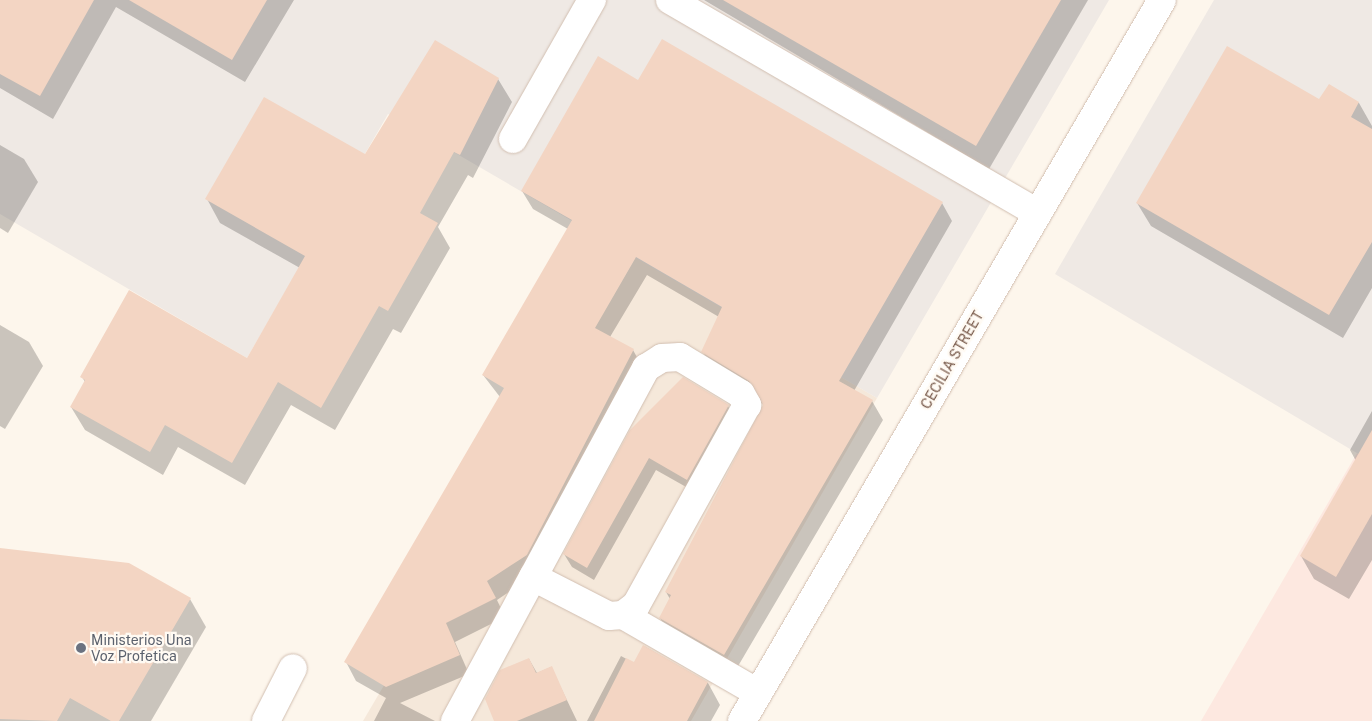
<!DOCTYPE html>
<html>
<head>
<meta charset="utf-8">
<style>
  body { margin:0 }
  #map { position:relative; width:1372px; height:721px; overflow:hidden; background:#fdf6ec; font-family:"Public Sans",sans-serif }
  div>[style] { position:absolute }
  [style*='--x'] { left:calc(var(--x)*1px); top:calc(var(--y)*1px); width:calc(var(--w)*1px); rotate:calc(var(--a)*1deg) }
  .residential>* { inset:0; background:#f5e8da }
  .commercial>* { inset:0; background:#fde8e0 }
  .industrial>* { inset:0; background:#efe9e4 }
  .shadow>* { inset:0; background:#0003 }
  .building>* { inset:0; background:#f3d5c3 }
  .roads { filter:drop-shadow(0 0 1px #d1beb0) drop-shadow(0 0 1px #d1beb0) }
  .minor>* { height:28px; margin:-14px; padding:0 14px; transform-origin:14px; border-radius:14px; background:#fff }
  .dots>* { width:14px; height:14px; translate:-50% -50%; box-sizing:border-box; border:2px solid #fffaf3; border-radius:50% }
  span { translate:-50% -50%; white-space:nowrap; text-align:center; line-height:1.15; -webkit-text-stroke:4.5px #fffaf3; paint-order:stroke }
  .street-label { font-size:14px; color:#7a5c4d }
  .worship-label { font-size:14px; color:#5b616d }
  .left { translate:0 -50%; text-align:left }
</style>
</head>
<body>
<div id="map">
  <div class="residential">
    <i style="clip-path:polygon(636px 257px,877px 398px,691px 721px,363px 721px)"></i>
  </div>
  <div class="commercial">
    <i style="clip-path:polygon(1357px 453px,1372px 462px,1372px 721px,1201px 721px)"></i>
  </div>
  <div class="industrial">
    <i style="clip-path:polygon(0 0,1109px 0,877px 398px,388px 114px,247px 358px,0 214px)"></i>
    <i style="clip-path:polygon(1214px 0,1372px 0,1372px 462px,1055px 274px)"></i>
  </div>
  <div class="shadow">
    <i style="clip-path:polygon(0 0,294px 0,245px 82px,116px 7px,53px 119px,0 88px)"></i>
    <i style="clip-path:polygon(704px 0,1088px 0,989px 169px)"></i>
    <i style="clip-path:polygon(498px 79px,512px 102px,473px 178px,468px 175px,438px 227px,450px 248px,401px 333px,393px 329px,335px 430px,291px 405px,245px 485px,178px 447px,163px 475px,85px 430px,71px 407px,85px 382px,82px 377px,248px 359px,300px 268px,220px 223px,207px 199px,365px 155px)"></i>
    <i style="clip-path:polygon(639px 81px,942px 203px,952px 221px,854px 391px,872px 401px,883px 420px,734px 673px,671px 636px,660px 618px,670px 599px,666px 592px,764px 405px,713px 370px,703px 352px,719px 317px,647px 275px,610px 337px,633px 350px,643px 368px,537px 573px,497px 600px,505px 617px,455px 642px,469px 674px,400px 703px,435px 721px,374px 721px,386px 698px,356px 681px,346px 662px,500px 397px,483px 375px,568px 229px,533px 209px,522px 191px)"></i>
    <i style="clip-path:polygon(1329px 85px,1359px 103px,1372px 126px,1372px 288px,1343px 338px,1151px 226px,1137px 203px,1320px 101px)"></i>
    <i style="clip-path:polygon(0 145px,24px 159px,38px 182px,8px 233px,0 228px)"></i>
    <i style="clip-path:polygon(0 325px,29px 342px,43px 366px,5px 429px,0 426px)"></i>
    <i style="clip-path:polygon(728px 406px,736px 419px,695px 492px,656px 470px,594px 580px,572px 567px,564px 554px,631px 431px)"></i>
    <i style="clip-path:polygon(1372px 411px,1372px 560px,1349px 599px,1314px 579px,1301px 556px,1356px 461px,1350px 450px)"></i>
    <i style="clip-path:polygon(0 549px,190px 599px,206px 627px,151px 721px,0 721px)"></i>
    <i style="clip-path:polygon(644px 646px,708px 683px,720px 705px,711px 721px,587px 721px,621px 656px,634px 663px)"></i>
    <i style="clip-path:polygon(529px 659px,537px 673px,551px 667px,577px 721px,495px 721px)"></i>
  </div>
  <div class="building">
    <i style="clip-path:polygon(0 0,94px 0,40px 96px,0 74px)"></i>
    <i style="clip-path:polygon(129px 0,267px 0,232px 60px)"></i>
    <i style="clip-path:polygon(723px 0,1061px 0,976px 146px)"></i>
    <i style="clip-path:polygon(662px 39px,943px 202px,839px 381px,873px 400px,724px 655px,659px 618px,671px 595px,665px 592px,763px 405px,749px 381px,701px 352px,722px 307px,636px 257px,595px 328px,634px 349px,527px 555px,487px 581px,496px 598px,446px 623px,460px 655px,386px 687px,344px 662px,504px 388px,482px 375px,572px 220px,521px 191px,598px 56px,638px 80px)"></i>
    <i style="clip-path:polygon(435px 40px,499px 78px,460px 155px,454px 152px,420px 213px,438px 223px,388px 311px,379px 306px,321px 408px,278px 382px,232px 463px,165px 425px,150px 452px,70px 407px,85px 380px,80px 377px,129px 290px,247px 358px,305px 256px,205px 199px,264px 97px,365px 154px)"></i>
    <i style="clip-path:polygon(1227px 46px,1319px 99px,1329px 84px,1359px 102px,1351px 117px,1372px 129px,1372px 242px,1329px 315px,1136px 203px)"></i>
    <i style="clip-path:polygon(683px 377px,729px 405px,687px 480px,649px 458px,587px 568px,563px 554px,630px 430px)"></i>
    <i style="clip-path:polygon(1372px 430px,1372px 514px,1336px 577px,1300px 556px)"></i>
    <i style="clip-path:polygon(0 548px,129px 563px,191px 598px,119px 721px,111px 721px,70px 698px,57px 721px,0 719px)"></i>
    <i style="clip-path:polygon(643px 645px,708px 682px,687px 721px,594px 721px,626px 658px,634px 662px)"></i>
    <i style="clip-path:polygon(529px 658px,536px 673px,552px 666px,567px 700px,517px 721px,494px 721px,485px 699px,500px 670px)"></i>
  </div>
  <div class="roads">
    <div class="minor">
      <i style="--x:670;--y:0;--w:425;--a:30.1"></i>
      <i style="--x:513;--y:139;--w:160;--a:-60.4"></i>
      <i style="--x:623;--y:615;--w:156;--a:30"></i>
      <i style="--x:266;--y:721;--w:59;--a:-63"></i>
      <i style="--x:455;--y:721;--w:164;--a:-61.6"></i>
      <i style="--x:533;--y:577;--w:238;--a:-61.6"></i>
      <i style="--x:646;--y:368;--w:19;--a:-32"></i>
      <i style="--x:662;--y:358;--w:18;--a:-3"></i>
      <i style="--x:680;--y:357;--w:71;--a:31.2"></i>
      <i style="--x:741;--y:394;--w:13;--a:61"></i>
      <i style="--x:747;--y:405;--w:229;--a:119"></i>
      <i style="--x:636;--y:605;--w:16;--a:142"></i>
      <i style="--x:623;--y:615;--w:14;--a:176"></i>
      <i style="--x:609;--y:616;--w:85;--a:-152.8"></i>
      <i style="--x:742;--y:721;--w:834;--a:-59.78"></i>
    </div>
  </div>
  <div class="dots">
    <i style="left:81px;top:648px;background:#6b7280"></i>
  </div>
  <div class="street-label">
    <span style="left:952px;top:360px;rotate:-60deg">CECILIA STREET</span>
  </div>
  <div class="worship-label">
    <span class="left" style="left:91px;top:648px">Ministerios Una<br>Voz Profetica</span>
  </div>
</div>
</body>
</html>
